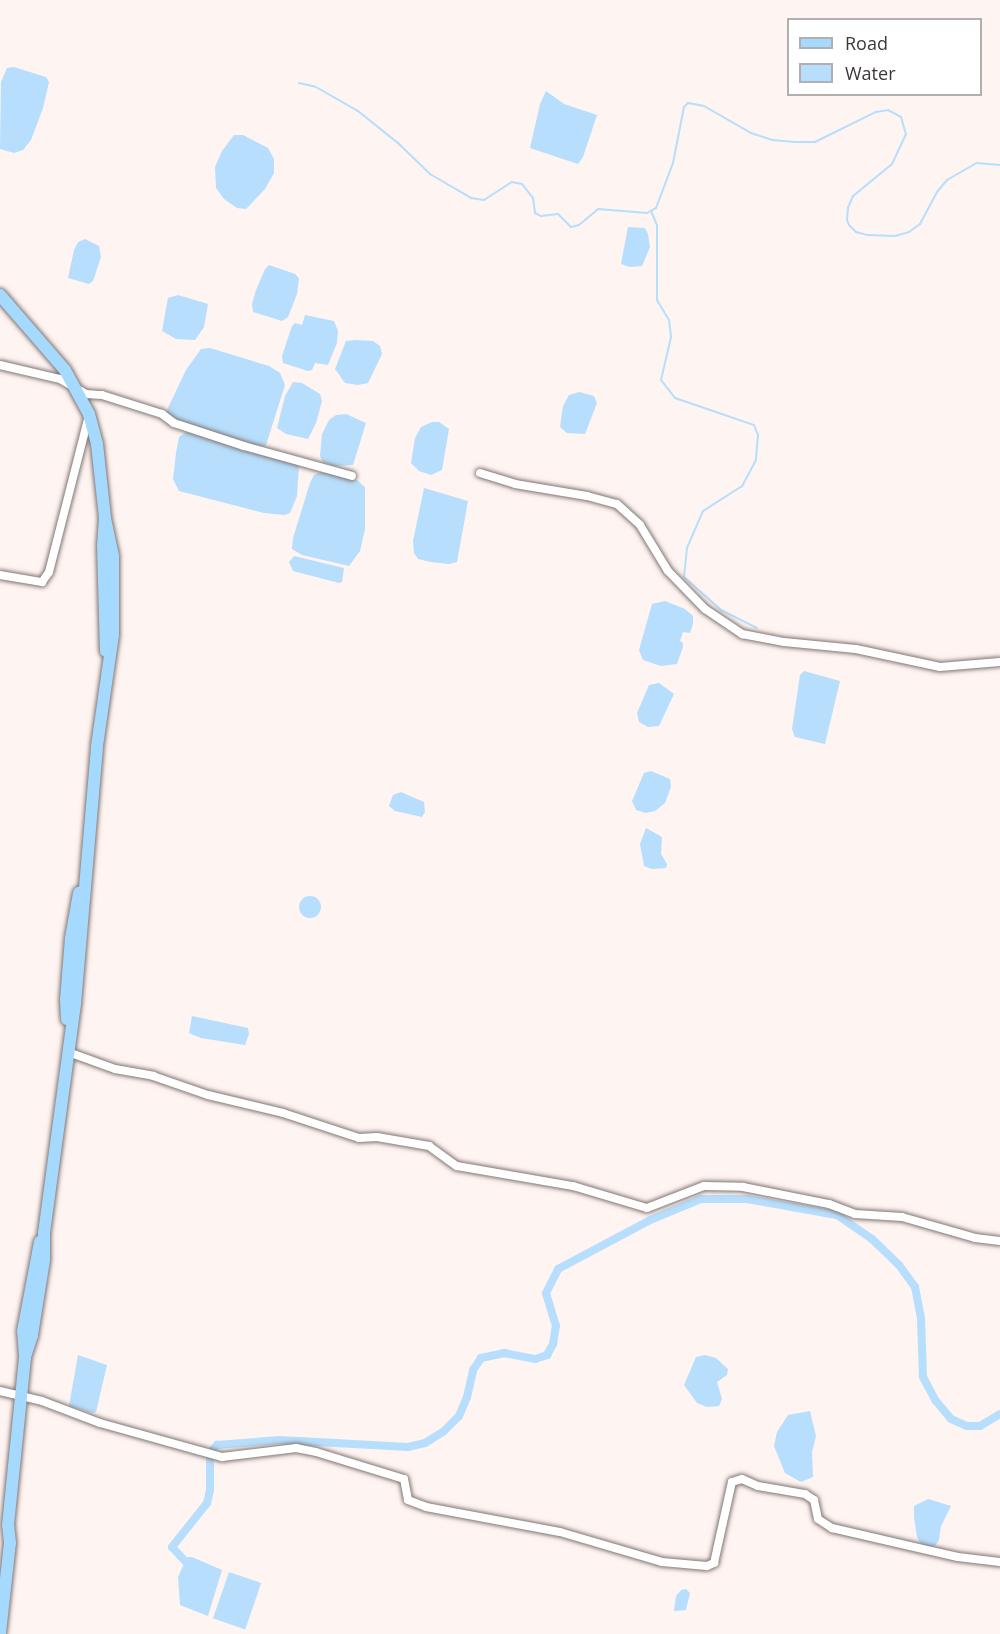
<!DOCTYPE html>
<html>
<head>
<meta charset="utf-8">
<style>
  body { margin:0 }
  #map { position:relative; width:1000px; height:1634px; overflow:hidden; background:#fef4f1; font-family:"Open Sans",sans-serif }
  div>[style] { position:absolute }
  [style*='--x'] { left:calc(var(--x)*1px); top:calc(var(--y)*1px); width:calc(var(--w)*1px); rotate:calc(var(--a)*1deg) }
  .water>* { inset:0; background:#b7defc; transform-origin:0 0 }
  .round { border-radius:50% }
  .stream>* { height:2px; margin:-1px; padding:0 1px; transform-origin:1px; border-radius:1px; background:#b7defc }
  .canal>* { height:8px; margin:-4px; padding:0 4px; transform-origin:4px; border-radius:4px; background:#b7defc }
  .roads { filter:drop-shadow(0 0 2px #817673) drop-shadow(0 0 2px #817673) }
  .minor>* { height:8px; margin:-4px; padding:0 4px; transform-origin:4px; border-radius:4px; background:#fff }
  .primary>* { height:12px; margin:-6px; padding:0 6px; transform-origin:6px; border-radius:6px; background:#a6d9fe }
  span { translate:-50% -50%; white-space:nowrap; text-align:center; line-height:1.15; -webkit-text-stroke:6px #fff; paint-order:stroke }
  .legend { position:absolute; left:787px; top:18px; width:195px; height:78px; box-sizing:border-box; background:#fff; border:2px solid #b1afaf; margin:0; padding:8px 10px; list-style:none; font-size:18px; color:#3d3837 }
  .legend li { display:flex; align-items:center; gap:12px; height:30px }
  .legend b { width:30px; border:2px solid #b1afaf }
</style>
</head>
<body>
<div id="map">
  <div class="water">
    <i style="clip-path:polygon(14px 67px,46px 77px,49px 82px,43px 108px,31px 140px,23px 150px,14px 153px,0 149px,1px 82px,7px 68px)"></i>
    <i style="clip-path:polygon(546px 91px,564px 104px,597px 115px,583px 157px,578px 164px,530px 148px,540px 104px)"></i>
    <i style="clip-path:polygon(234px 135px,243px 135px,268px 148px,274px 159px,274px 173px,265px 189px,246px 209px,237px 208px,224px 199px,216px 188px,215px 167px,222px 151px)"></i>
    <i style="clip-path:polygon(628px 227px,645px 228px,648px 234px,650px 247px,642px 266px,630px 267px,621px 264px)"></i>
    <i style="clip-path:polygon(85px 239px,99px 246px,101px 257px,93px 281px,89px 284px,68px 278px,74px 250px,78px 242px)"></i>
    <i style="clip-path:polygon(269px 265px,295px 274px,299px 278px,297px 294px,288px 317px,282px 321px,253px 312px,252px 304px,256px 290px,265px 269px)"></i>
    <i style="clip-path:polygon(178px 295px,208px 304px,204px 327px,195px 340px,176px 339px,162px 331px,168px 298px)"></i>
    <i style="clip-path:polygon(305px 315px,334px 321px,338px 331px,337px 343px,328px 365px,315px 363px,312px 370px,308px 371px,283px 363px,282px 356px,292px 326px,295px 323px,302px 325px)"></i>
    <i style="clip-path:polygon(356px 340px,373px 341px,380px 346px,382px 354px,368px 383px,358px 385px,345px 383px,335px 369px,346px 341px)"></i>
    <i style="clip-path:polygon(210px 348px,269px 366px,280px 373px,285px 385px,266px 445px,257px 448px,171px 419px,168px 415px,167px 410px,186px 370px,201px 349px)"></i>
    <i style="clip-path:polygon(293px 382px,302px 383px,320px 394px,322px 401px,316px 423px,308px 439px,286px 434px,277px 428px,285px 396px)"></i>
    <i style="clip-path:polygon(579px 392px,594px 396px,597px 403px,585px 434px,567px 433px,560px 427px,563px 406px,569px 395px)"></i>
    <i style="clip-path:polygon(346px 414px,366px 423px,353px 465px,333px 466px,323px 462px,320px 456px,322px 434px,329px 420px,336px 415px)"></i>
    <i style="clip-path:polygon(432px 422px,439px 422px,449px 429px,442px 470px,431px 475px,419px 471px,411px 463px,415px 438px,421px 427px)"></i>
    <i style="clip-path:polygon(186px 432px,299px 465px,297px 496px,290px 513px,285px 515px,264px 513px,179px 491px,173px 479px,176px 453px,179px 437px)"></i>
    <i style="clip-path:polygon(321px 472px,357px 480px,365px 487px,365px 529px,360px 551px,349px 566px,302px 555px,292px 549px,293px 538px,310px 483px,314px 475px)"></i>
    <i style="clip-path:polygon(424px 488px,468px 501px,457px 562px,449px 564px,431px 562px,418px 559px,414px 553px,413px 541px)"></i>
    <i style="clip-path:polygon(294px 556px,344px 568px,342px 582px,339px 583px,293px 571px,289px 562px)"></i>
    <i style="clip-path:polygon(665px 601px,685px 609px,693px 616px,693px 624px,690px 633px,683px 632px,680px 641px,683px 643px,683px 647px,677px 664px,661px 666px,643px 660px,639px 650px,652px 604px)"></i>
    <i style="clip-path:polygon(804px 671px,840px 681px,825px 744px,795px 737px,792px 729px,800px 675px)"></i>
    <i style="clip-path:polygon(659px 683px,674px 694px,659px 726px,648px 727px,639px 722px,637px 713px,649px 685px)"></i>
    <i style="clip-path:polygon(651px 771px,670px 779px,671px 787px,665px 803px,655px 811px,646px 813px,636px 810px,632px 801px,644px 773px)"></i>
    <i style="clip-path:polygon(401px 792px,424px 802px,425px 812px,422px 817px,395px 811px,389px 806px,393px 795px)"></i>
    <i style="clip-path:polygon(646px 828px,662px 837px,661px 854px,667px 864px,666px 868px,652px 869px,644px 866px,640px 844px)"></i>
    <i class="round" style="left:299px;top:896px;width:22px;height:22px"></i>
    <i style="clip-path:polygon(192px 1016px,248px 1028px,249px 1034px,245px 1045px,201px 1038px,189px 1033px)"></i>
    <i style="clip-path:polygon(78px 1355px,107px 1365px,96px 1412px,92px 1413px,69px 1406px)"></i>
    <i style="clip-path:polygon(705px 1355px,716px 1358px,728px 1369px,727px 1375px,717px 1382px,722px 1399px,719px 1406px,707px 1407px,697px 1403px,684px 1385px,696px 1357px)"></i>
    <i style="clip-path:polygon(810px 1411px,816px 1436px,812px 1452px,813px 1477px,801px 1482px,785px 1473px,774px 1446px,777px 1432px,788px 1415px)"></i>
    <i style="clip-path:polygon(928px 1499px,951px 1506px,941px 1526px,939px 1540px,935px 1546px,929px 1546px,921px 1544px,917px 1537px,914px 1517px,914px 1506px)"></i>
    <i style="clip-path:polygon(187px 1557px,192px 1557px,222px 1570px,208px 1616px,180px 1605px,178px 1577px)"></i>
    <i style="left:229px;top:1572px;width:34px;height:49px;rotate:19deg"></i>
    <i style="clip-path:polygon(686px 1589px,690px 1593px,686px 1610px,674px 1611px,676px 1596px,681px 1590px)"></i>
  </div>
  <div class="stream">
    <i style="--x:299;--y:83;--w:17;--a:13"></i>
    <i style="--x:316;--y:87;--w:48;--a:29.7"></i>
    <i style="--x:358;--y:111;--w:51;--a:38.7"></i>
    <i style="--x:398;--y:143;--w:45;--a:44.1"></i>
    <i style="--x:430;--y:174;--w:48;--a:30.3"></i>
    <i style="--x:471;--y:198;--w:13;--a:9"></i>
    <i style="--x:484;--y:200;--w:33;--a:-33"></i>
    <i style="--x:512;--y:182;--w:10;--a:11"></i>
    <i style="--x:522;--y:184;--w:18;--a:52"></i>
    <i style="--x:533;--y:198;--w:15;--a:82"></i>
    <i style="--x:535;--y:213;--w:7;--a:27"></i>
    <i style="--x:541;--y:216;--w:17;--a:-7"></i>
    <i style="--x:558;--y:214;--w:18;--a:45"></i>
    <i style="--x:571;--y:227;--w:8;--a:-14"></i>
    <i style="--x:579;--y:225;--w:25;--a:-40"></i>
    <i style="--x:598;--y:209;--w:49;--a:4.7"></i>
    <i style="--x:647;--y:213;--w:10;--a:-29"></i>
    <i style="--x:656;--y:208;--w:48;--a:-69.3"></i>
    <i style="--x:673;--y:163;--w:57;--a:-78.9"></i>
    <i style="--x:684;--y:107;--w:6;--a:-45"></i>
    <i style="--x:688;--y:103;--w:16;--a:11"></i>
    <i style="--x:704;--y:106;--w:54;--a:29.9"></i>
    <i style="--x:751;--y:133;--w:22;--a:18"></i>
    <i style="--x:772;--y:140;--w:23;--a:5"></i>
    <i style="--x:795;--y:142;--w:20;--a:0"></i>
    <i style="--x:815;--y:142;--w:68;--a:-26.2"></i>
    <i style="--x:876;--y:112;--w:12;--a:-9"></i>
    <i style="--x:888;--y:110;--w:15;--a:28"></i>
    <i style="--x:901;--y:117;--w:18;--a:74"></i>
    <i style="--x:906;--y:134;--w:33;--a:115"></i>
    <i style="--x:892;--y:164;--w:50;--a:140.6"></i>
    <i style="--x:853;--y:196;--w:13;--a:113"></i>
    <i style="--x:848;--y:208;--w:12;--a:95"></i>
    <i style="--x:847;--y:220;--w:5;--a:68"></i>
    <i style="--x:849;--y:225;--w:10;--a:45"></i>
    <i style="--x:856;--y:232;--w:11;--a:15"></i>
    <i style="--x:867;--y:235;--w:28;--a:2"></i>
    <i style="--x:895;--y:236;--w:15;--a:-16"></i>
    <i style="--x:909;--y:232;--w:14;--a:-36"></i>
    <i style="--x:920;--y:224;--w:36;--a:-62"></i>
    <i style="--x:937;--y:192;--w:16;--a:-50"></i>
    <i style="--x:947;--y:180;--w:34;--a:-30"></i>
    <i style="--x:977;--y:163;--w:23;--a:5"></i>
    <i style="--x:651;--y:211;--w:15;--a:67"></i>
    <i style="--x:657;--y:225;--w:75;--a:90"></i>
    <i style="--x:657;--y:300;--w:23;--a:59"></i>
    <i style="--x:669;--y:320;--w:17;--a:83"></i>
    <i style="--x:671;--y:337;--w:44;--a:103.1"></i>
    <i style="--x:661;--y:380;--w:23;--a:52"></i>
    <i style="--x:675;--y:398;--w:83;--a:18.9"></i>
    <i style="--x:754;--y:425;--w:11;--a:68"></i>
    <i style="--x:758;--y:435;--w:25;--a:95"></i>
    <i style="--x:756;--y:460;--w:30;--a:118"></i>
    <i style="--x:742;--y:486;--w:46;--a:147.3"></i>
    <i style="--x:703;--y:511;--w:40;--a:113.4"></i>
    <i style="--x:687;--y:548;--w:29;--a:96"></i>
    <i style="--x:684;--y:577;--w:50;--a:41.7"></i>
    <i style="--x:721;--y:610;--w:40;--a:26.6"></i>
  </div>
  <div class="canal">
    <i style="--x:185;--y:1561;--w:19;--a:-133"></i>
    <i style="--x:172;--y:1547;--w:56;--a:-51.5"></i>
    <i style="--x:207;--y:1503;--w:13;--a:-77"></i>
    <i style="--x:210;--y:1490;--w:37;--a:-90"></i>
    <i style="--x:210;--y:1453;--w:11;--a:-49"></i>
    <i style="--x:217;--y:1445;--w:63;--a:-4.5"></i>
    <i style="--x:280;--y:1440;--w:128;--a:3.1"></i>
    <i style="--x:408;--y:1447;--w:17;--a:-13"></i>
    <i style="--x:425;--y:1443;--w:22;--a:-32"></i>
    <i style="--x:444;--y:1431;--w:21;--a:-45"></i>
    <i style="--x:459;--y:1416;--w:21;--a:-67"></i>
    <i style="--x:467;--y:1397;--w:28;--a:-77"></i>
    <i style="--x:473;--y:1370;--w:14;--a:-56"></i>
    <i style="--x:481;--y:1358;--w:24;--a:-12"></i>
    <i style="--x:504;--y:1353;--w:32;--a:11"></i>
    <i style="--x:535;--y:1359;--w:13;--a:-18"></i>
    <i style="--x:547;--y:1355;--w:13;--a:-61"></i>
    <i style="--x:553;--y:1344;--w:18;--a:-81"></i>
    <i style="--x:556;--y:1326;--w:34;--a:-107"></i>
    <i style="--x:546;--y:1293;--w:27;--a:-63"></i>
    <i style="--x:558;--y:1269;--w:104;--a:-28"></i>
    <i style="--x:650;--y:1220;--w:55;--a:-22.4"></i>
    <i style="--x:701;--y:1199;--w:46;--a:0"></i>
    <i style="--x:747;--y:1199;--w:91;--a:10.1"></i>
    <i style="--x:837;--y:1215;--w:42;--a:34.4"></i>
    <i style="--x:872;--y:1239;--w:37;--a:44"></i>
    <i style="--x:899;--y:1265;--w:27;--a:54"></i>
    <i style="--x:915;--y:1287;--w:33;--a:79"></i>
    <i style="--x:921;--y:1319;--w:58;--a:88"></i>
    <i style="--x:923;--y:1377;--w:27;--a:62"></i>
    <i style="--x:936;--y:1401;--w:23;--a:50"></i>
    <i style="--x:951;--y:1419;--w:17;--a:24"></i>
    <i style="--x:967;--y:1426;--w:13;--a:0"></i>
    <i style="--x:980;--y:1426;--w:23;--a:-31"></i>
  </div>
  <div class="roads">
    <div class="minor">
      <i style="--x:0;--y:365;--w:62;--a:13.1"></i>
      <i style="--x:60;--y:379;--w:30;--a:30"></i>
      <i style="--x:86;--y:394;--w:16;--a:4"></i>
      <i style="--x:102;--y:395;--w:63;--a:17.6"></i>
      <i style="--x:162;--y:414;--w:15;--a:37"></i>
      <i style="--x:174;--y:423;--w:74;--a:18.2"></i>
      <i style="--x:244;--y:446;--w:112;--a:15.5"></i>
      <i style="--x:480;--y:473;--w:37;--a:17"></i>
      <i style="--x:515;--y:484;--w:73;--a:9.5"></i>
      <i style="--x:587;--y:496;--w:31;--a:15"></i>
      <i style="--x:617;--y:504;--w:31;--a:42"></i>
      <i style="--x:640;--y:525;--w:54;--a:58.7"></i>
      <i style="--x:668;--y:571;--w:53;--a:45.8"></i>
      <i style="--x:705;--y:609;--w:45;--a:34"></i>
      <i style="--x:742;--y:634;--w:43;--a:10.8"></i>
      <i style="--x:784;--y:642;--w:72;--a:5.6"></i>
      <i style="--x:856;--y:649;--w:86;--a:12.1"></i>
      <i style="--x:940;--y:667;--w:60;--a:-4.8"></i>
      <i style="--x:0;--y:575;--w:43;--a:9.5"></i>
      <i style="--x:42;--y:582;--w:12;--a:-55"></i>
      <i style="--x:49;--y:572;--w:162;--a:-75.7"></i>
      <i style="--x:68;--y:1052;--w:50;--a:19.9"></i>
      <i style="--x:115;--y:1069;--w:39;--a:10"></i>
      <i style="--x:153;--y:1076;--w:58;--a:19.1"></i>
      <i style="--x:208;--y:1095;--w:77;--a:13.5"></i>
      <i style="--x:283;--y:1113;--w:80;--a:18.2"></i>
      <i style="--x:359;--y:1138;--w:18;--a:-3"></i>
      <i style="--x:377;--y:1137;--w:53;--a:9.8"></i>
      <i style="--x:429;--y:1146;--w:34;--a:36"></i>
      <i style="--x:457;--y:1166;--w:118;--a:9.8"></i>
      <i style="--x:573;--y:1186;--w:77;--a:16.6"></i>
      <i style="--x:647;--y:1208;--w:61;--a:-21.1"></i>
      <i style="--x:704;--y:1186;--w:39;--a:1"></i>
      <i style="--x:743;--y:1187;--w:88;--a:11.2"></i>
      <i style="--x:829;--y:1204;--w:28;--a:21"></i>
      <i style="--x:855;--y:1214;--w:47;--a:3.7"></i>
      <i style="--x:902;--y:1217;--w:76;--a:16"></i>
      <i style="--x:975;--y:1238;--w:25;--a:7"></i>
      <i style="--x:0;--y:1391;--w:43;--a:13.4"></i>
      <i style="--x:42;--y:1401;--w:62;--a:20.8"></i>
      <i style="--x:100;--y:1423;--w:127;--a:15.6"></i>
      <i style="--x:222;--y:1457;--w:75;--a:-6.9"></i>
      <i style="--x:296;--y:1448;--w:20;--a:11"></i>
      <i style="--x:316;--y:1452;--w:92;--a:17.1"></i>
      <i style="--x:404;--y:1479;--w:21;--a:79"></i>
      <i style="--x:408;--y:1500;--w:19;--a:21"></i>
      <i style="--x:426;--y:1507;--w:136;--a:10.6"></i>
      <i style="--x:560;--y:1532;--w:106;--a:16.4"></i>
      <i style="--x:662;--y:1562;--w:45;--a:5.1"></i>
      <i style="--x:707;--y:1566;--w:8;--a:-23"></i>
      <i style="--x:714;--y:1563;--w:83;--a:-77.5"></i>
      <i style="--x:732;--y:1482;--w:10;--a:-17"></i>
      <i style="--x:742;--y:1479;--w:17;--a:24"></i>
      <i style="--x:758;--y:1486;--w:48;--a:9.7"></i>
      <i style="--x:805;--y:1494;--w:11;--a:34"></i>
      <i style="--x:814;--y:1500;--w:19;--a:78"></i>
      <i style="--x:818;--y:1519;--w:17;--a:33"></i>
      <i style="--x:832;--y:1528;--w:129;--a:13"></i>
      <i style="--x:958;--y:1557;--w:42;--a:6.8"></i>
    </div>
    <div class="primary">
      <i style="--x:0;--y:295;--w:99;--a:49.1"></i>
      <i style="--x:65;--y:370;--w:50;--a:61.4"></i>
      <i style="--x:89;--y:414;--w:31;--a:75"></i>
      <i style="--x:97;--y:444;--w:74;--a:83.8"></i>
      <i style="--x:105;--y:518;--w:27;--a:94"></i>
      <i style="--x:103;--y:545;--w:106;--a:88.4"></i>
      <i style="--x:67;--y:1019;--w:19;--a:-93"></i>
      <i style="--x:66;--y:1000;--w:62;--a:-85.4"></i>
      <i style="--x:71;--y:938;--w:46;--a:-79.9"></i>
      <i style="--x:25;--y:1357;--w:23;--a:-72"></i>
      <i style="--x:32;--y:1335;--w:76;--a:-80.9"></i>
      <i style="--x:44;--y:1260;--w:27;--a:-90"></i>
      <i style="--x:44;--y:1233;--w:231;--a:-82.3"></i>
      <i style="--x:75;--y:1004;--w:259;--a:-85.1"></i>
      <i style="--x:97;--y:746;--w:112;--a:-81.8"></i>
      <i style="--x:113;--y:635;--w:79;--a:-90"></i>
      <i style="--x:113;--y:556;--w:39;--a:-102"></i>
      <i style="--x:0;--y:1633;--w:91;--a:-83.7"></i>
      <i style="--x:10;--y:1543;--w:18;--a:-96"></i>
      <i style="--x:8;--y:1525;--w:169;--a:-84.2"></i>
      <i style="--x:25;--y:1357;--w:26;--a:-94"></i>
      <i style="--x:23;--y:1331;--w:91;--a:-79.2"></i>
    </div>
  </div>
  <ul class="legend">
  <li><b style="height:8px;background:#a6d9fe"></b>Road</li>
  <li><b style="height:16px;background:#b7defc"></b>Water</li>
  </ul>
</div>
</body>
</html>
